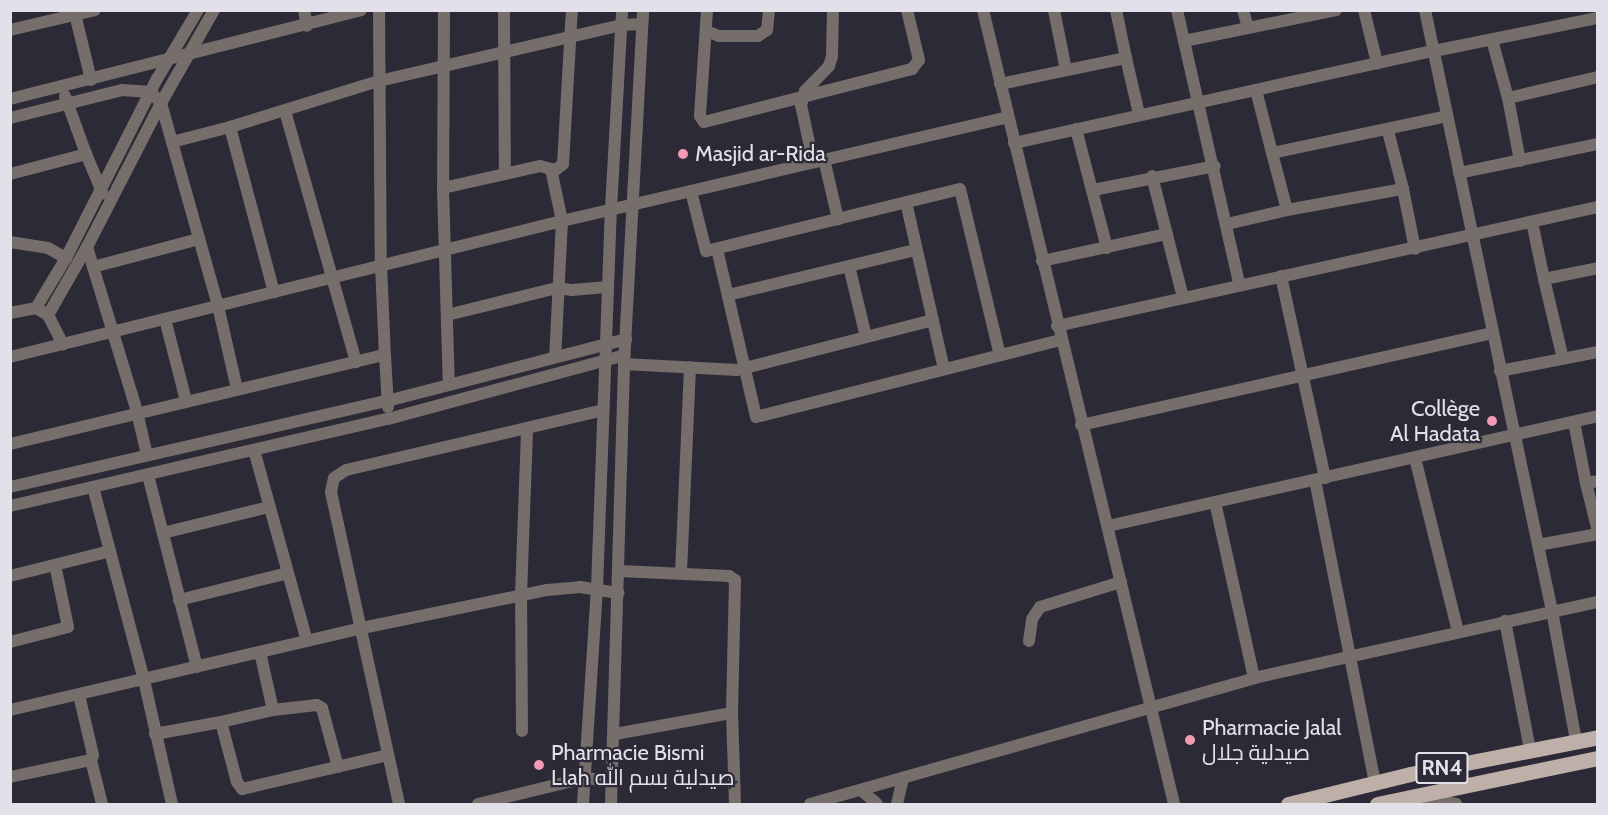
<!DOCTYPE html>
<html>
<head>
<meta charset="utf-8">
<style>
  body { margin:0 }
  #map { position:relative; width:1608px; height:815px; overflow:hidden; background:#2d2a37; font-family:Cabin,Cairo,sans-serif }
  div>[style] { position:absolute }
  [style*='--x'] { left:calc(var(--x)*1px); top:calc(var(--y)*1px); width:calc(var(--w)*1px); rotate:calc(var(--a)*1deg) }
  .street>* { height:12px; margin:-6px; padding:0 6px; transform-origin:6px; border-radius:6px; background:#756e6b }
  .primary>* { height:15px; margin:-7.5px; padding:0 7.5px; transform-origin:7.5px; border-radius:7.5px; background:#beb0a8 }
  .dots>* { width:16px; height:16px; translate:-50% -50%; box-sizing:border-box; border:3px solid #2d2a37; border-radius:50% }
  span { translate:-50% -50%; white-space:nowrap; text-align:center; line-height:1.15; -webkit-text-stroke:4.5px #2d2a37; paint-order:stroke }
  .shield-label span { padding:2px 4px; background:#2d2a37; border:2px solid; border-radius:4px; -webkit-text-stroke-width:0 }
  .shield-label { font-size:21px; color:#e2e1e9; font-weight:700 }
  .poi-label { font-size:22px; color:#e2e1e9 }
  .left { translate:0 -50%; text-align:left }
  .right { translate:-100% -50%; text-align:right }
  .frame { position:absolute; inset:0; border:12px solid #e2e1e9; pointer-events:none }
</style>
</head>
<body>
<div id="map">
  <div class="street">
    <i style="--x:74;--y:10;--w:72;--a:76.3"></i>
    <i style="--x:304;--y:10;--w:16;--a:79"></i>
    <i style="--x:379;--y:10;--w:255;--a:89.6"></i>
    <i style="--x:381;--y:265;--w:90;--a:87.5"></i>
    <i style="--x:444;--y:10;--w:178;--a:90.3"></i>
    <i style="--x:443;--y:188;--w:197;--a:88.3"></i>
    <i style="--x:504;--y:10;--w:164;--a:89.7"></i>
    <i style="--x:707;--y:10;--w:106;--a:93.8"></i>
    <i style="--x:700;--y:116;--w:7;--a:56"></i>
    <i style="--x:704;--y:122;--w:215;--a:-14.3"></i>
    <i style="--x:912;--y:69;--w:11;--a:-52"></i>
    <i style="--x:919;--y:60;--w:51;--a:-103.5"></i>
    <i style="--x:983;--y:10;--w:817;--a:76.47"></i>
    <i style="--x:1054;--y:10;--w:61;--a:78.7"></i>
    <i style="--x:1116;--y:10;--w:49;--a:78.2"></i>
    <i style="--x:1177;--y:10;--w:281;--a:77.2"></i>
    <i style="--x:1243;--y:10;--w:18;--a:74"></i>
    <i style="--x:1364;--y:10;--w:55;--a:76.2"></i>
    <i style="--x:1425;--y:10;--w:614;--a:78.07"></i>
    <i style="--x:1552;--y:611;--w:132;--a:79.5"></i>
    <i style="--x:10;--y:30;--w:87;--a:-13.2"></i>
    <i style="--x:706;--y:31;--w:14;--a:21"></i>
    <i style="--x:719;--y:36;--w:39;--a:0"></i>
    <i style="--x:758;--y:36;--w:11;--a:-34"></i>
    <i style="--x:767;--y:30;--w:20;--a:-84"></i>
    <i style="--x:1492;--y:40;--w:60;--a:74.6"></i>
    <i style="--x:1508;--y:98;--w:92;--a:-13.1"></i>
    <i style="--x:1184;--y:41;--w:155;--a:-11.5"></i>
    <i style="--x:1000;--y:84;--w:129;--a:-11.7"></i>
    <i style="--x:1126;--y:58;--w:57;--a:76.9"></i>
    <i style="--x:1256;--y:90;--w:65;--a:75.7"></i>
    <i style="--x:65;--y:96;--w:62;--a:70.1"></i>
    <i style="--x:1508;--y:98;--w:64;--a:79.2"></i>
    <i style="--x:10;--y:99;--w:362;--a:-14.2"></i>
    <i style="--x:285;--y:111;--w:261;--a:74.2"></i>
    <i style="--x:10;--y:118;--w:115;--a:-14"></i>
    <i style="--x:122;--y:90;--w:29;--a:4"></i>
    <i style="--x:151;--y:92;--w:15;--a:48"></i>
    <i style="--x:161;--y:103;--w:211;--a:74.3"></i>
    <i style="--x:218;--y:306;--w:85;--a:77.1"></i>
    <i style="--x:230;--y:127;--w:171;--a:75.1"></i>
    <i style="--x:1076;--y:129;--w:123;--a:75.4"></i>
    <i style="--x:1388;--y:131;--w:60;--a:75.5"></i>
    <i style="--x:172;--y:142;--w:60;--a:-14.5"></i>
    <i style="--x:230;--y:127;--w:156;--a:-17.2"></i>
    <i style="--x:379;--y:81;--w:249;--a:-13"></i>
    <i style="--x:622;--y:25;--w:20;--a:-3"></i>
    <i style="--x:1014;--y:143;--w:430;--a:-12.4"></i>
    <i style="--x:1434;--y:51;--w:167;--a:-11.4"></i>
    <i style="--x:824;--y:159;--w:62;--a:76.9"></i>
    <i style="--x:813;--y:161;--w:57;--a:-102.1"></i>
    <i style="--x:801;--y:105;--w:15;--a:-74"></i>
    <i style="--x:805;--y:91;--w:35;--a:-46"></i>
    <i style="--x:829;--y:66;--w:10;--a:-73"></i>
    <i style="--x:832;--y:56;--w:46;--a:-88.8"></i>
    <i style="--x:553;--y:172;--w:13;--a:-39"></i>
    <i style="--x:563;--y:164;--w:154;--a:-86.7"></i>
    <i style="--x:1459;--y:173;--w:142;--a:-11.8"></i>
    <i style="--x:10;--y:174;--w:79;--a:-14.7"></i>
    <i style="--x:86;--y:154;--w:43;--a:67"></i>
    <i style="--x:1152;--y:176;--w:126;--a:75.7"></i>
    <i style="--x:443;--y:188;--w:99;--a:-12.8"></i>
    <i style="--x:540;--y:166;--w:11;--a:15"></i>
    <i style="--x:551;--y:169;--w:53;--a:78.1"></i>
    <i style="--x:562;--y:221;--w:136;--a:92.9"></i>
    <i style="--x:1093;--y:190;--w:124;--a:-11.1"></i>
    <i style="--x:691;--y:191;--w:62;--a:76"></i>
    <i style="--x:706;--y:251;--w:261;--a:-13.7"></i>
    <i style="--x:960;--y:189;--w:171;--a:76.5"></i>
    <i style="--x:906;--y:202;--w:171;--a:77.2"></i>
    <i style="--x:1287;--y:210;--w:118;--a:-10.3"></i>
    <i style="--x:1403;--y:189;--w:61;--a:78.7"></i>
    <i style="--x:1532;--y:222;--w:58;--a:78.1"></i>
    <i style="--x:1544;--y:279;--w:55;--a:-11.5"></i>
    <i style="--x:1227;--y:224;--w:62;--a:-13.1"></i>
    <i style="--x:1287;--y:210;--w:59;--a:-104.7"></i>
    <i style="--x:1272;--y:153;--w:179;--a:-11.9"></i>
    <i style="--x:10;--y:242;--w:38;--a:9"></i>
    <i style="--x:48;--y:248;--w:21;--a:29"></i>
    <i style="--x:87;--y:247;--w:172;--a:73.1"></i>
    <i style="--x:137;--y:412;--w:44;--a:76.9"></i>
    <i style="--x:717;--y:249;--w:172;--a:76.9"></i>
    <i style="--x:756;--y:417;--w:314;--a:-14.2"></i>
    <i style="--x:1042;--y:261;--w:128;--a:-12.2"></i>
    <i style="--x:849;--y:266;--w:73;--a:76.5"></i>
    <i style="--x:93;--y:267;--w:110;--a:-14.8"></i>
    <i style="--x:1281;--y:276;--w:207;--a:77.7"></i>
    <i style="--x:1544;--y:279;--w:82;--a:76.6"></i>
    <i style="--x:728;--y:295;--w:193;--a:-13.5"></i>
    <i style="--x:36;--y:308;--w:58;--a:-59"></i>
    <i style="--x:66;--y:258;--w:201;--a:-63.1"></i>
    <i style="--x:157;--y:79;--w:80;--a:-59.3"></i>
    <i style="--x:10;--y:313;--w:26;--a:-11"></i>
    <i style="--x:36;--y:308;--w:14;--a:30"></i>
    <i style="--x:48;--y:315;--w:33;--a:63"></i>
    <i style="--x:48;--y:315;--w:78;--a:-60.2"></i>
    <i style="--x:87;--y:247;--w:162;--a:-62.8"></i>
    <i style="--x:161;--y:103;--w:107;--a:-60.3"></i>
    <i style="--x:447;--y:315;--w:113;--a:-13.8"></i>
    <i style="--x:557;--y:288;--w:15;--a:8"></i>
    <i style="--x:572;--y:290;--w:36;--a:-5"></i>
    <i style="--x:165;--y:319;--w:85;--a:75.6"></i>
    <i style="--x:1057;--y:326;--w:554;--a:-12.41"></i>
    <i style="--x:10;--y:357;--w:569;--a:-13.84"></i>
    <i style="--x:562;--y:221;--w:458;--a:-13.1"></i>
    <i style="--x:624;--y:364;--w:113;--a:3"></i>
    <i style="--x:737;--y:370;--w:202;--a:-14.3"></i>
    <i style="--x:1500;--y:371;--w:100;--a:-11"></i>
    <i style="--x:1574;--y:422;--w:62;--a:78.9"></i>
    <i style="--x:1586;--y:483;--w:12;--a:-9"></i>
    <i style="--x:1081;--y:425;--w:421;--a:-12.6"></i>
    <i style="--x:10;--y:444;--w:385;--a:-13.4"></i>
    <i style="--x:385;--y:355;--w:52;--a:86.7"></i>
    <i style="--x:254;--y:450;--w:198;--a:74.5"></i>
    <i style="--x:1415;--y:458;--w:179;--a:76.1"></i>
    <i style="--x:148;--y:475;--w:198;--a:75.7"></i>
    <i style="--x:1315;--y:480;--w:309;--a:78.8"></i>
    <i style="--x:1586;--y:483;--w:50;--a:76.2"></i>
    <i style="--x:10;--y:487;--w:387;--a:-12.9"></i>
    <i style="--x:387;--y:401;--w:247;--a:-14.5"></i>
    <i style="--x:93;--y:487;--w:200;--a:75.2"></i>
    <i style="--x:144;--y:680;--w:127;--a:77.3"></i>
    <i style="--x:1215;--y:502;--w:180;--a:77.5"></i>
    <i style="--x:10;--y:506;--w:388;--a:-13"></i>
    <i style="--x:388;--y:419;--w:245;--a:-15.1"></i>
    <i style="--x:1108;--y:526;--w:502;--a:-12.65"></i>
    <i style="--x:163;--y:533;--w:109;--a:-13.8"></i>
    <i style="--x:1538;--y:545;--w:61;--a:-10.4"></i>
    <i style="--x:619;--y:571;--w:110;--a:2.6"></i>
    <i style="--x:729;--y:576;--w:7;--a:34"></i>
    <i style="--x:735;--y:580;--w:133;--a:91.3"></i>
    <i style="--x:732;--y:713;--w:91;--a:88.1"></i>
    <i style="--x:681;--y:573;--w:206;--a:-87.5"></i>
    <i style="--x:10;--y:576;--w:103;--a:-14"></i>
    <i style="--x:179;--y:600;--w:112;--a:-13.9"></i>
    <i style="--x:1505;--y:621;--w:131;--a:79"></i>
    <i style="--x:1029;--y:641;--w:22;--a:-82"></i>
    <i style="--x:1032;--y:619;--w:14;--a:-56"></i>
    <i style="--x:1040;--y:607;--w:85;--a:-17.2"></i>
    <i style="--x:10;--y:642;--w:60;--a:-14.5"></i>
    <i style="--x:68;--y:627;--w:63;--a:-101.8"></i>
    <i style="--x:260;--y:652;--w:59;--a:77.4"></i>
    <i style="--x:273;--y:710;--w:53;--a:167"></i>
    <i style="--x:221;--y:722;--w:62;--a:75.1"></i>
    <i style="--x:237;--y:782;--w:9;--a:54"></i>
    <i style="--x:242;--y:789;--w:150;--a:-13.1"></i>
    <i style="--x:10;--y:710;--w:361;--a:-13.1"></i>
    <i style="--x:362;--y:628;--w:189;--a:-11.6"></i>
    <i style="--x:547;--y:590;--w:33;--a:-5"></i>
    <i style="--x:580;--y:587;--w:39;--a:9"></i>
    <i style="--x:273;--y:710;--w:44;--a:-6.5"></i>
    <i style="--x:317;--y:705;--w:6;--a:31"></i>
    <i style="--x:322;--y:708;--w:61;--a:74.8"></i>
    <i style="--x:522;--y:731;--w:136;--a:-90.4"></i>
    <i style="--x:521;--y:595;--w:167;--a:-87.9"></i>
    <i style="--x:155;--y:734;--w:67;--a:-10.3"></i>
    <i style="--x:615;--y:734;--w:119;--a:-10.2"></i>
    <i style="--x:91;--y:760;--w:45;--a:76"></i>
    <i style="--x:10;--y:777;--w:83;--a:-11.9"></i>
    <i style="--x:91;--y:760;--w:5;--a:-68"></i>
    <i style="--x:93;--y:755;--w:62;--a:-103.1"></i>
    <i style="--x:861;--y:790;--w:21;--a:41"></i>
    <i style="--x:1419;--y:796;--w:38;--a:12"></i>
    <i style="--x:399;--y:804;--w:319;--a:-102.3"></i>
    <i style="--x:331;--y:492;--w:14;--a:-78"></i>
    <i style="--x:334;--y:478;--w:14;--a:-34"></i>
    <i style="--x:346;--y:470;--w:264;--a:-13.1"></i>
    <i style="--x:478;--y:804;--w:110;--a:-13.7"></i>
    <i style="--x:585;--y:778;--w:28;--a:6"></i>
    <i style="--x:583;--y:804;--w:216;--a:-86.3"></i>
    <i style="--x:597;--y:588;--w:379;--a:-87.9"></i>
    <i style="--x:611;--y:209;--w:199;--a:-86.8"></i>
    <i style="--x:611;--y:804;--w:440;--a:-88.3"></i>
    <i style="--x:624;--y:364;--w:355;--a:-86.9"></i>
    <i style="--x:810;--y:804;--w:462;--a:-15.8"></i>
    <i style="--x:1254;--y:678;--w:352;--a:-12.5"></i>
    <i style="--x:897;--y:804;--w:27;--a:-77"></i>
  </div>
  <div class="primary">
    <i style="--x:1288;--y:804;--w:126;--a:-13.8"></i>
    <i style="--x:1410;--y:774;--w:192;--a:-11.1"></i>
    <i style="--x:1377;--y:804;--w:226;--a:-11.8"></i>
  </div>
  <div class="dots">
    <i style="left:683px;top:154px;background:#f19ab1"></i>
    <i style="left:1492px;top:421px;background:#f19ab1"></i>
    <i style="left:1190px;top:740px;background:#f19ab1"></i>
    <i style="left:539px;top:765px;background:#f19ab1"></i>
  </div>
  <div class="shield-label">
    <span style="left:1442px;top:768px">RN4</span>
  </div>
  <div class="poi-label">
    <span class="left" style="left:695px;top:154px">Masjid ar-Rida</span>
    <span class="right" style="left:1480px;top:421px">Collège<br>Al Hadata</span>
    <span class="left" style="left:1202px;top:740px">Pharmacie Jalal<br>صيدلية جلال</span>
    <span class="left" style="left:551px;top:765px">Pharmacie Bismi<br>Llah صيدلية بسم الله</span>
  </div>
  <div class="frame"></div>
</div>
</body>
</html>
